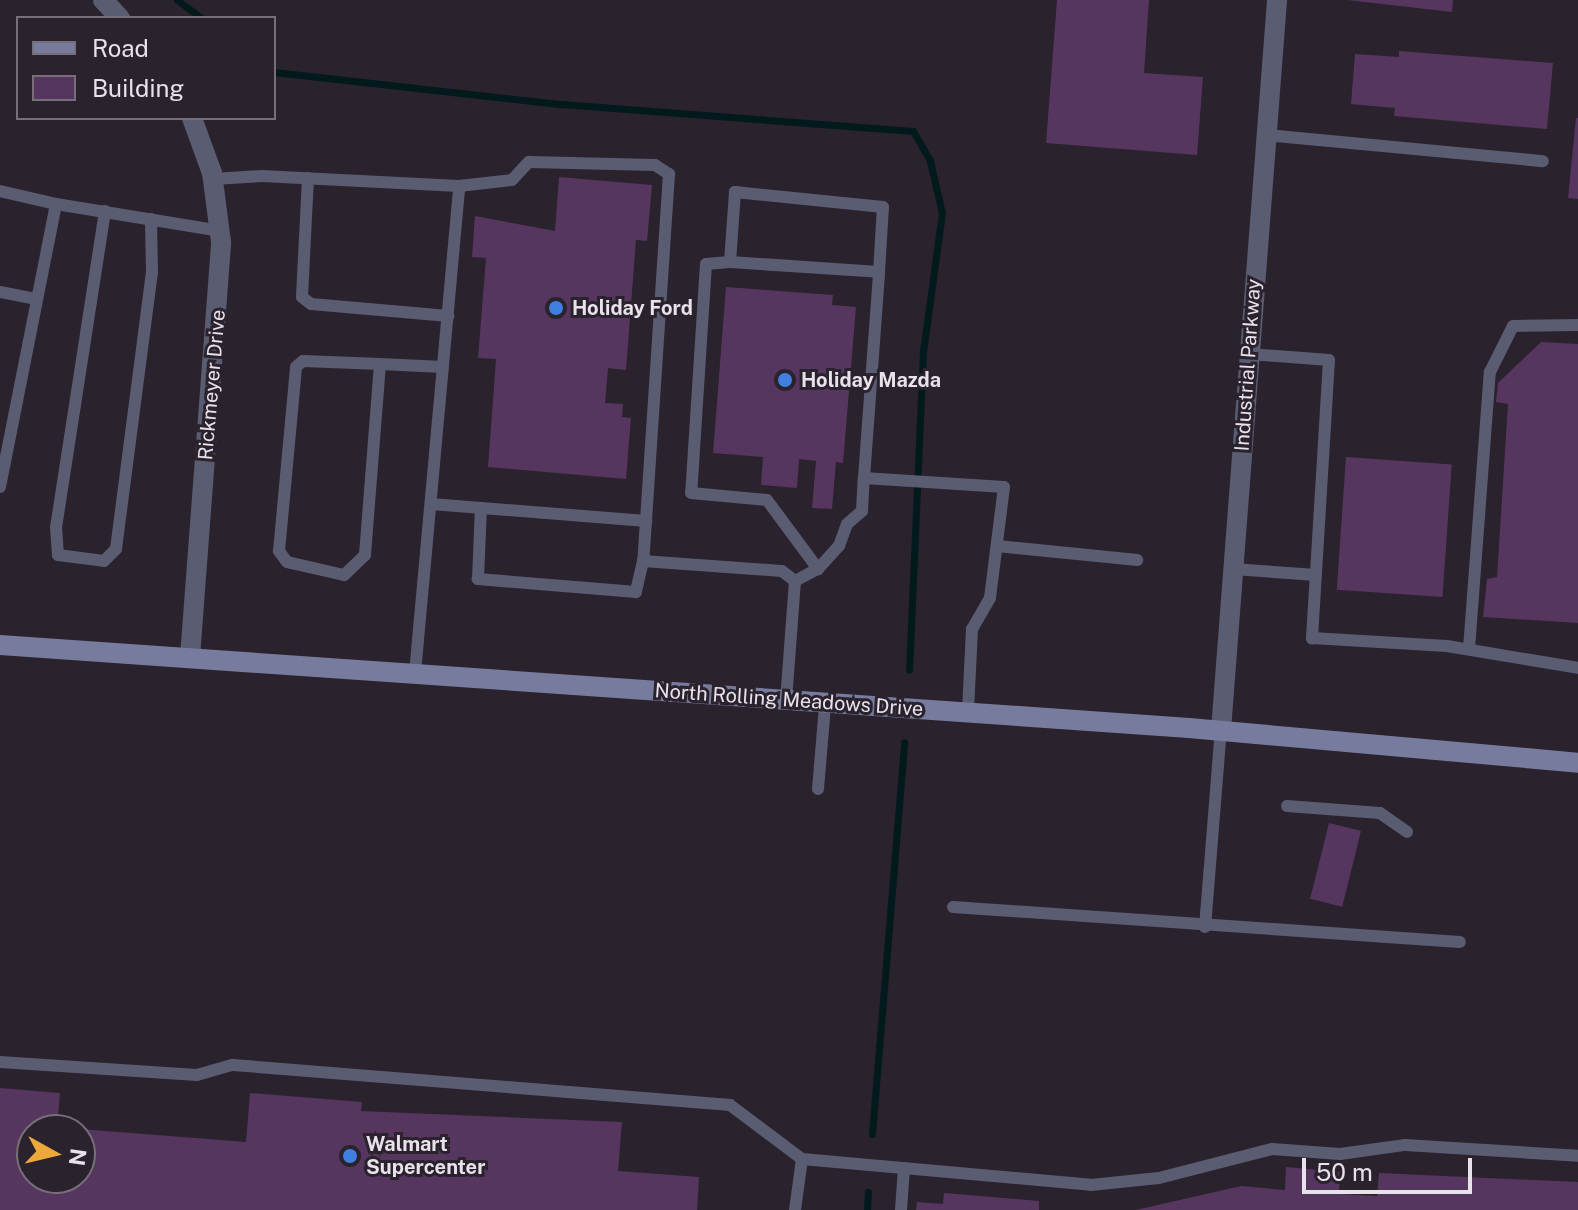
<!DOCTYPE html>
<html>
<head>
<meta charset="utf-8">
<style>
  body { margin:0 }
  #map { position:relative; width:1578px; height:1210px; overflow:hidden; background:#2a222d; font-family:"Public Sans",sans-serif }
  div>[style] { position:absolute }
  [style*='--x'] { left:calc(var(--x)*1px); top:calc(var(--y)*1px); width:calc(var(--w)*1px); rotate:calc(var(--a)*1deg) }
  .stream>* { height:7px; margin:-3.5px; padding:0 3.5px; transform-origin:3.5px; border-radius:3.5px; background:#021a1c }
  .building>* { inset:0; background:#56365e; transform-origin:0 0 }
  .service>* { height:12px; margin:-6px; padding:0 6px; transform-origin:6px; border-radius:6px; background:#5a5c72 }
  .minor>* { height:20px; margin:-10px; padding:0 10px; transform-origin:10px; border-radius:10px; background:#5a5c72 }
  .secondary>* { height:20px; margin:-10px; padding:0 10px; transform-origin:10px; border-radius:10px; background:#777b9d }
  .dots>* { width:22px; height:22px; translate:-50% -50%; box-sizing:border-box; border:4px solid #2a222d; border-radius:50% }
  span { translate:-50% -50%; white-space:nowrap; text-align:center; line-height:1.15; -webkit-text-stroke:6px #2a222d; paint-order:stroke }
  .poi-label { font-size:20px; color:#e8e2ea; font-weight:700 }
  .left { translate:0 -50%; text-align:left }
  .street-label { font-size:20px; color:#e8e2ea }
  .legend { position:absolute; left:16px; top:16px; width:260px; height:104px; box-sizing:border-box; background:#2a222d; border:2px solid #766f79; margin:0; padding:10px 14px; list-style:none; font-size:24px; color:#e8e2ea }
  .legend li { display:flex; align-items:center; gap:16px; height:40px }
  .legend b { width:40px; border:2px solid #766f79 }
  .north { position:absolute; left:16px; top:1114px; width:80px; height:80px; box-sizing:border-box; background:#2a222d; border:2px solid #766f79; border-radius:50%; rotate:98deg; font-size:22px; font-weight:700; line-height:32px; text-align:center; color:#e8e2ea }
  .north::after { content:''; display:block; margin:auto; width:28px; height:36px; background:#eda83b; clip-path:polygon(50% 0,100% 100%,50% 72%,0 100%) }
  .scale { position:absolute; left:1302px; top:1158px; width:170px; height:36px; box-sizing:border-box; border:4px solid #e8e2ea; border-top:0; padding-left:10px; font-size:24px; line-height:28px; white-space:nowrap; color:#e8e2ea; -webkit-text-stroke:6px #2a222d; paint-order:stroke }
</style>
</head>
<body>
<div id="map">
  <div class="stream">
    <i style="--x:177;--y:0;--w:31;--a:36"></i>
    <i style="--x:274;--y:72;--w:289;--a:6.4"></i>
    <i style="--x:561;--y:104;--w:353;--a:4.4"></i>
    <i style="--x:913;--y:131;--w:34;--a:60"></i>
    <i style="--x:930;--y:161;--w:53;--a:77"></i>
    <i style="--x:942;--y:213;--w:139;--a:97.8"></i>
    <i style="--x:923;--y:351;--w:319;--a:92.5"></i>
    <i style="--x:872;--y:1134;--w:393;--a:-85.3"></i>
    <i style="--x:867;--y:1210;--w:18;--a:-87"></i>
  </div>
  <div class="building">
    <i style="clip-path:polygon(1057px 0,1149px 0,1144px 73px,1203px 77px,1197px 155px,1046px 143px)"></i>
    <i style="clip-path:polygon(1347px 0,1453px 0,1452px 12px)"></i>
    <i style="clip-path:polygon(1399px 51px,1553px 63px,1547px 129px,1394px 116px,1395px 108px,1351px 104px,1355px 54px,1399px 57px)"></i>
    <i style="clip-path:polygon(1576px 118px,1578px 118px,1578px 199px,1568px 198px)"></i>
    <i style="clip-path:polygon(559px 177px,652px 185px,647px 241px,636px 240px,626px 370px,608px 368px,605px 403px,623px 404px,622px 417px,631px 418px,626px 479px,488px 467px,496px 359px,478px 358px,486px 258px,472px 257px,475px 216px,555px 231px)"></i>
    <i style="clip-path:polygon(726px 287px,833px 295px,832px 305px,856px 307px,843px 463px,836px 462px,832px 509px,812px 508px,816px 461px,799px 459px,797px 488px,761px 485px,763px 457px,713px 453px)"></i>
    <i style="clip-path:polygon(1541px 342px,1578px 344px,1578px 623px,1483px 617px,1487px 579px,1497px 577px,1508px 404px,1496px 402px,1498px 383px)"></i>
    <i style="left:1346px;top:457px;width:106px;height:133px;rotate:4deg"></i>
    <i style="left:1329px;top:823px;width:33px;height:78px;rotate:14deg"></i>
    <i style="clip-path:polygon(0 1088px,60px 1093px,57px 1130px,32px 1130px,32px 1178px,80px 1178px,80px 1129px,246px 1142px,250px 1093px,362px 1102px,361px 1111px,622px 1122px,618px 1171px,699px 1177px,697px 1210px,0 1210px)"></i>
    <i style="clip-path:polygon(1286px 1167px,1340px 1172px,1339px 1194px,1377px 1196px,1379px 1173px,1578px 1182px,1578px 1210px,1136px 1210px,1241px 1186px,1285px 1190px)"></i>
    <i style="clip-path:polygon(944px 1193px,1039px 1201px,1039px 1210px,916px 1210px,917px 1202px,943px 1204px)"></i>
  </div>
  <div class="service">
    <i style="--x:1266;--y:135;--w:278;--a:5.4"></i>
    <i style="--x:308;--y:178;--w:119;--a:92.9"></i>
    <i style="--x:302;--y:297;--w:11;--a:38"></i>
    <i style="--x:311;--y:304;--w:138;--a:5"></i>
    <i style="--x:213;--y:179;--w:49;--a:-3.5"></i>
    <i style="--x:262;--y:176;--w:197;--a:2.9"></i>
    <i style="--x:459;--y:186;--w:53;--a:-6.5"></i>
    <i style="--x:512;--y:180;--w:25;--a:-47"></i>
    <i style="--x:529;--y:162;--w:126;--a:1.4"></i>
    <i style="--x:655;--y:165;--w:17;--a:33"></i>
    <i style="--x:669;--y:174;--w:388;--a:93.8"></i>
    <i style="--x:643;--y:561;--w:32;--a:103"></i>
    <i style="--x:636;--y:592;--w:159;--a:-175.3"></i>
    <i style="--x:478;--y:579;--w:71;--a:-87.6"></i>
    <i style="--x:0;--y:191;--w:57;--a:13.1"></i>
    <i style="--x:105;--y:211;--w:320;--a:98.8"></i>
    <i style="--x:56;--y:527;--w:28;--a:86"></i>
    <i style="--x:58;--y:555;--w:46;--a:7.4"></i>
    <i style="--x:104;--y:561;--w:17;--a:-45"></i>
    <i style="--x:116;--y:549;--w:278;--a:-82.6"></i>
    <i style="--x:152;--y:273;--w:54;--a:-91.1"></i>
    <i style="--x:730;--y:262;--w:24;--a:175"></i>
    <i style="--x:706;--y:264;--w:229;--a:93.7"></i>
    <i style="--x:691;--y:493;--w:76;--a:5.3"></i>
    <i style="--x:767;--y:500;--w:86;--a:53.5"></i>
    <i style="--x:0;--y:292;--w:36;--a:11"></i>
    <i style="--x:1249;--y:354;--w:80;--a:4.3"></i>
    <i style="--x:1329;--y:360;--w:279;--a:93.5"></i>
    <i style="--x:1312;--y:638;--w:135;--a:3.4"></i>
    <i style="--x:1447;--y:646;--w:133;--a:9.5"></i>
    <i style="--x:380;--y:364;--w:192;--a:94.5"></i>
    <i style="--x:365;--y:555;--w:29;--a:136"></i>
    <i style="--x:344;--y:575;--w:58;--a:-167.2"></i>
    <i style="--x:287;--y:562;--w:14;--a:-126"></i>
    <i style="--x:279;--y:551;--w:185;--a:-84.7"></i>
    <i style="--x:296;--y:367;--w:9;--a:-41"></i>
    <i style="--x:303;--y:361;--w:77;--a:2.2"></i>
    <i style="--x:380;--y:364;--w:63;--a:2.7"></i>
    <i style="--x:864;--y:478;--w:207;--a:-85.8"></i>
    <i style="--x:879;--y:272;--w:65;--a:-86.5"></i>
    <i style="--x:883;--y:207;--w:149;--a:-174.2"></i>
    <i style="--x:735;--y:192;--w:70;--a:94.1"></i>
    <i style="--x:730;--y:262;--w:149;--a:3.8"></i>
    <i style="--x:0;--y:487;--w:288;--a:-78.8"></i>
    <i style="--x:56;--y:204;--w:167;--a:9.3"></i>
    <i style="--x:431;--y:504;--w:216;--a:4.5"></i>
    <i style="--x:997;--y:546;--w:141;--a:5.7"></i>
    <i style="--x:643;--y:561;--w:139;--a:4.1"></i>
    <i style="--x:782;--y:571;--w:16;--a:38"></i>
    <i style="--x:795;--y:581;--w:121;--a:94.3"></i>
    <i style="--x:1233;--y:569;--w:83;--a:4.1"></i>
    <i style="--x:795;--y:581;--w:26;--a:-28"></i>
    <i style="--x:818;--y:569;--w:31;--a:-48"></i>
    <i style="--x:839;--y:546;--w:23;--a:-70"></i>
    <i style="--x:847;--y:524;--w:20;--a:-41"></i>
    <i style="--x:862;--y:511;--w:33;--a:-87"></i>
    <i style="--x:864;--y:478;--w:140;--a:3.7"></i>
    <i style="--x:1004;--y:487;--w:112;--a:97.2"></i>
    <i style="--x:990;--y:598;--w:36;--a:120"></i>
    <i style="--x:972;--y:629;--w:83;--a:92.8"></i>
    <i style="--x:1469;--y:649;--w:278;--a:-85.7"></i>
    <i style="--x:1490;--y:372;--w:51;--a:-63.4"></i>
    <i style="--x:1513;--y:326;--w:65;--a:-0.9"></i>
    <i style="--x:415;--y:673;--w:489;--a:-84.8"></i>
    <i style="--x:818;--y:789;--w:84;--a:-85.2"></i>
    <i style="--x:1287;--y:806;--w:93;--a:4.3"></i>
    <i style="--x:1380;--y:813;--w:33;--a:35"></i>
    <i style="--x:953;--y:907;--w:508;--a:3.95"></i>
    <i style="--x:1205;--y:927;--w:198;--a:-85.4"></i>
    <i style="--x:0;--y:1062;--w:197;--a:3.8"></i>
    <i style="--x:197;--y:1075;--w:37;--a:-16"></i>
    <i style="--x:233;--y:1065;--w:499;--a:4.6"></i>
    <i style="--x:730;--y:1105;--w:90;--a:36.9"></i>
    <i style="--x:802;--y:1159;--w:290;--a:5.1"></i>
    <i style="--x:1091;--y:1185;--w:68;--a:-5.9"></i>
    <i style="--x:1159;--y:1178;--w:117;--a:-14.4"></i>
    <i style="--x:1272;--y:1149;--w:68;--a:4.2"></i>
    <i style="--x:1340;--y:1154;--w:66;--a:-7.9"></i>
    <i style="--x:1405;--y:1145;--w:173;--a:3.6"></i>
    <i style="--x:795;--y:1210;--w:51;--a:-82.2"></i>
    <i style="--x:901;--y:1210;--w:42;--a:-85.9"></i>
  </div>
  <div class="minor">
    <i style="--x:103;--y:0;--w:25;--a:47"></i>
    <i style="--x:190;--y:657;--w:416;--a:-85.7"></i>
    <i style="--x:221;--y:242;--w:70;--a:-97.4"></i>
    <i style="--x:212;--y:173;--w:59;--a:-110"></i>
    <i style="--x:1221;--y:730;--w:732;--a:-85.61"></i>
  </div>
  <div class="secondary">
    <i style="--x:0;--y:645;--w:1192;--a:3.99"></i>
    <i style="--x:1189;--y:728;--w:391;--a:5.1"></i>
  </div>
  <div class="dots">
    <i style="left:556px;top:308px;background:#3f7fe0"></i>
    <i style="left:785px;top:380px;background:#3f7fe0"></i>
    <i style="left:350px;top:1156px;background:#3f7fe0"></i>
  </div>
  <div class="poi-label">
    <span class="left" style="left:572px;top:308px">Holiday Ford</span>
    <span class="left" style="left:801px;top:380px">Holiday Mazda</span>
    <span class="left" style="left:366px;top:1156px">Walmart<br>Supercenter</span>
  </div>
  <div class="street-label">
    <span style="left:1248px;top:365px;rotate:-86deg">Industrial Parkway</span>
    <span style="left:212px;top:385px;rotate:-85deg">Rickmeyer Drive</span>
    <span style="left:789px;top:700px;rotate:4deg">North Rolling Meadows Drive</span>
  </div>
  <ul class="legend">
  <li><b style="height:10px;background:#777b9d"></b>Road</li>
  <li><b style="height:22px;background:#56365e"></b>Building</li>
  </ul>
  <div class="north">N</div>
  <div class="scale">50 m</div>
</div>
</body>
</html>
